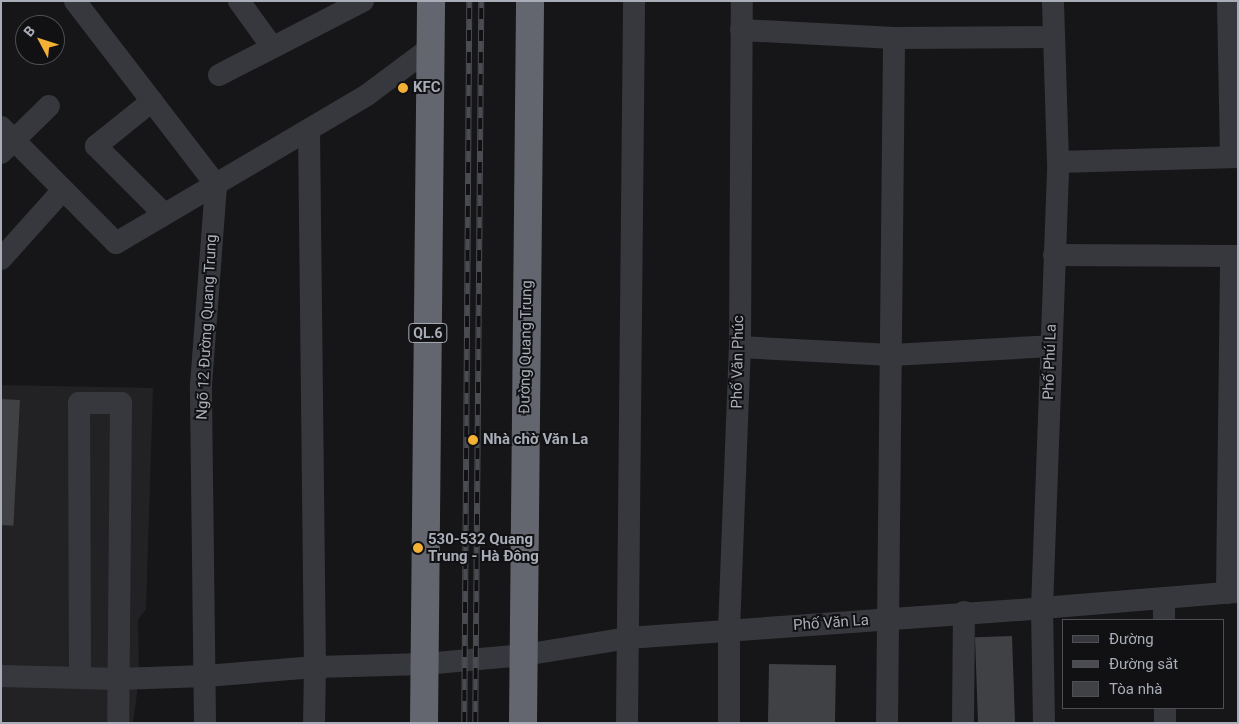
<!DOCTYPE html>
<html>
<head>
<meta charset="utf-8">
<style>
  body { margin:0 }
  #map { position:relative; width:1239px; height:724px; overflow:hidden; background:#161618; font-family:Roboto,sans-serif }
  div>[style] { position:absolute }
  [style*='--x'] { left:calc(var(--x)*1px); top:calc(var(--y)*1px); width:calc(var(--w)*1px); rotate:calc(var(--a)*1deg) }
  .built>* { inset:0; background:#222225 }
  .building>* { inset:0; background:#404145; transform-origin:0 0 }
  .minor>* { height:22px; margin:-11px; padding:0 11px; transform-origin:11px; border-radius:11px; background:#37383d }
  .highway>* { height:28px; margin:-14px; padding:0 14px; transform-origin:14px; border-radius:14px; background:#63666e }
  .rail>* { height:5.5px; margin-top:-2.75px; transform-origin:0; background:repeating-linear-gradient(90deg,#111113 0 11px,#4a4c52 0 22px); box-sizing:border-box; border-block:1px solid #4a4c52 }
  .dots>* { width:14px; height:14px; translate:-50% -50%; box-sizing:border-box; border:2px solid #111113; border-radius:50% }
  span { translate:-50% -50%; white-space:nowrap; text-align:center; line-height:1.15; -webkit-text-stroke:4px #111113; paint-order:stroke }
  .shield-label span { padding:1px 4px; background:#111113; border:1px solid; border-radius:4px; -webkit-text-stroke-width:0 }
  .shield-label { font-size:14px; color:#a8adb8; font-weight:700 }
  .poi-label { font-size:15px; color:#a8adb8; font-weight:700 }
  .left { translate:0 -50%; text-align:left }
  .street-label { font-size:15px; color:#a8adb8 }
  .frame { position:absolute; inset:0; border:2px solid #a8adb8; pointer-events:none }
  .legend { position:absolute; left:1062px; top:619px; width:162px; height:90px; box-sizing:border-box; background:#111113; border:1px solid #4d4f55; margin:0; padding:6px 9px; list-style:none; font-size:15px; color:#a8adb8 }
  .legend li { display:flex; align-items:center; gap:10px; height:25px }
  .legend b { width:25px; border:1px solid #4d4f55 }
  .north { position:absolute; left:15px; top:15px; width:50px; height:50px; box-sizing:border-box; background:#111113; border:1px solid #4d4f55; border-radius:50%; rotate:310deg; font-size:14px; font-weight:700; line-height:20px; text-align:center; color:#a8adb8 }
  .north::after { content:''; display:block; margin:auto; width:18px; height:22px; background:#f2b134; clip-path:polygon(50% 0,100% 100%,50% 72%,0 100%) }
</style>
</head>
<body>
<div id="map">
  <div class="built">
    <i style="clip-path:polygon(1px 385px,153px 388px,146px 609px,138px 620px,139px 678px,133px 723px,1px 723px)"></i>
  </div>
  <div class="building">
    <i style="left:1px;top:399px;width:19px;height:126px;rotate:3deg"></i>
    <i style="left:1012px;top:636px;width:87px;height:37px;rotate:88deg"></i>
    <i style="left:769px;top:664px;width:67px;height:59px;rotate:1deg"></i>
  </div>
  <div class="minor">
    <i style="--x:75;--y:1;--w:232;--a:52.5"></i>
    <i style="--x:239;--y:1;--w:57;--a:54.3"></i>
    <i style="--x:1228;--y:1;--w:156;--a:88.9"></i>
    <i style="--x:741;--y:30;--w:153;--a:3"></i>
    <i style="--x:894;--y:38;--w:159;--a:-0.4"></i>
    <i style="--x:219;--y:75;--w:162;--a:-27.2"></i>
    <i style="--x:152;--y:101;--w:72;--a:141.2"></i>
    <i style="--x:96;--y:146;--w:96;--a:45"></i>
    <i style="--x:1;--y:127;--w:163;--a:45.2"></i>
    <i style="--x:116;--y:243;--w:291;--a:-30.5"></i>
    <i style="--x:367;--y:95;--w:79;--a:-36.7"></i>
    <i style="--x:309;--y:130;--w:537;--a:89.36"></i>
    <i style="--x:315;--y:667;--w:56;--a:91"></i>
    <i style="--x:1;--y:153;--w:67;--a:-44.4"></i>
    <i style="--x:1058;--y:162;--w:180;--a:-1.6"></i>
    <i style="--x:1054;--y:255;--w:184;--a:0.3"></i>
    <i style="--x:1;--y:259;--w:91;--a:-48.1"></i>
    <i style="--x:740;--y:347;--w:152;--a:3"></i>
    <i style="--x:892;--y:355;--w:159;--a:-3.2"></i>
    <i style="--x:1227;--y:593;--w:337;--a:-89.3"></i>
    <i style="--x:1164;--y:598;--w:22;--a:90"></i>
    <i style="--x:1;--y:676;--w:117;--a:1.5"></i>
    <i style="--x:118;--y:679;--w:88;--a:-2"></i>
    <i style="--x:206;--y:676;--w:109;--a:-4.7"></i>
    <i style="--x:315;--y:667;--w:110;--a:-1.6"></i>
    <i style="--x:425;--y:664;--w:99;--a:-5.2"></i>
    <i style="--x:524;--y:655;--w:105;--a:-9.3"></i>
    <i style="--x:628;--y:638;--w:415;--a:-4.1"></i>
    <i style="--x:1042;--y:608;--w:197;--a:-4.7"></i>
    <i style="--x:80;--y:678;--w:275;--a:-90.2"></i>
    <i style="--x:79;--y:403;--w:42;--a:0"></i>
    <i style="--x:121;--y:403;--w:320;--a:90.5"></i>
    <i style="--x:1165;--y:708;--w:15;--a:90"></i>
    <i style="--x:205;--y:723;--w:338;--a:-90.7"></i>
    <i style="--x:201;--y:385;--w:201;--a:-85.7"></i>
    <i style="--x:627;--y:723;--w:722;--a:-89.44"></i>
    <i style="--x:729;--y:723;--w:93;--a:-90"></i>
    <i style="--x:729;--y:630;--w:283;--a:-87.8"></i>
    <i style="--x:740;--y:347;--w:346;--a:-89.7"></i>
    <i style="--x:887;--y:723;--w:685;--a:-89.41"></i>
    <i style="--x:963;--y:723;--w:111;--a:-89.5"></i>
    <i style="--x:1044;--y:723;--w:115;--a:-91"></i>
    <i style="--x:1042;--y:608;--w:446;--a:-87.9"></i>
    <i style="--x:1058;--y:162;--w:161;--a:-91.8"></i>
  </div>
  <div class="highway">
    <i style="--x:424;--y:723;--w:722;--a:-89.44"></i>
    <i style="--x:523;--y:723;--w:722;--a:-89.44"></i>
  </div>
  <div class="rail">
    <i style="--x:464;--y:723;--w:722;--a:-89.6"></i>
    <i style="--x:475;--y:723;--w:722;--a:-89.52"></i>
  </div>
  <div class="dots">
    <i style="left:403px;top:88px;background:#f2b134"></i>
    <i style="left:473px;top:440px;background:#f2b134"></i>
    <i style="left:418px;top:548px;background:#f2b134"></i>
  </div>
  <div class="shield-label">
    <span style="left:428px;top:333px">QL.6</span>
  </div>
  <div class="poi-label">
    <span class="left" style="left:413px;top:88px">KFC</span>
    <span class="left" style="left:483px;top:440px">Nhà chờ Văn La</span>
    <span class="left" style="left:428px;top:548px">530-532 Quang<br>Trung - Hà Đông</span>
  </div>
  <div class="street-label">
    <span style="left:207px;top:327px;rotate:-87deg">Ngõ 12 Đường Quang Trung</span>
    <span style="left:526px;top:347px;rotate:-89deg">Đường Quang Trung</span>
    <span style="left:738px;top:362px;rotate:-89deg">Phố Văn Phúc</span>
    <span style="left:1050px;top:362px;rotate:-88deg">Phố Phú La</span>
    <span style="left:831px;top:623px;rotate:-4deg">Phố Văn La</span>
  </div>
  <div class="frame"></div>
  <ul class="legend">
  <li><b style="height:6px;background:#37383d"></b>Đường</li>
  <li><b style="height:6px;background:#4a4c52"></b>Đường sắt</li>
  <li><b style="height:14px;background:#404145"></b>Tòa nhà</li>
  </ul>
  <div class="north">B</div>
</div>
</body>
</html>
